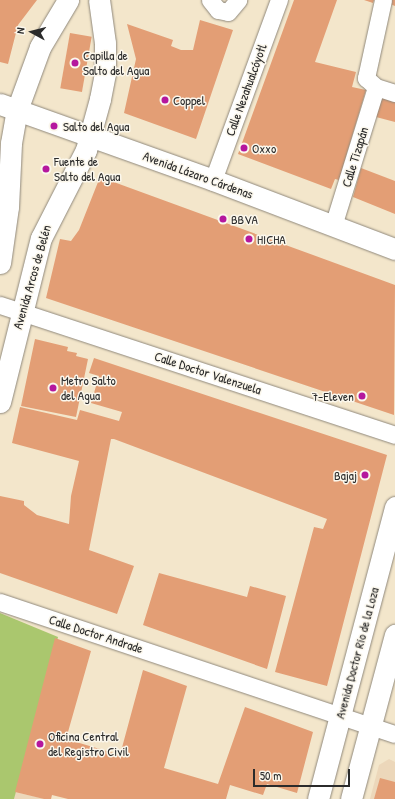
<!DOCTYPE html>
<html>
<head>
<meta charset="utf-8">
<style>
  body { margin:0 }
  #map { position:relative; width:395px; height:799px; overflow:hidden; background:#f3e6cb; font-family:"Patrick Hand",sans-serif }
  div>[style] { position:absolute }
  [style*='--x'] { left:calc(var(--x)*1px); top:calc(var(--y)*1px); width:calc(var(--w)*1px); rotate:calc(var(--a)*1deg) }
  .built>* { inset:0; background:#ecd7ba }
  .green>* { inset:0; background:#aac76e }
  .building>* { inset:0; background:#e39e75; transform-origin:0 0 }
  .roads { filter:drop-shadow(0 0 1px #8f887b) drop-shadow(0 0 1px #8f887b) }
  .minor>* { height:17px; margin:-8.5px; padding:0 8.5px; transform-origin:8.5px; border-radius:8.5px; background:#fff }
  .major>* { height:21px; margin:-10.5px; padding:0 10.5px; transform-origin:10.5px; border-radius:10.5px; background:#fff }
  .dots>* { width:11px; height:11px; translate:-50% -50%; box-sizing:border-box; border:2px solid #fbf7ec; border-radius:50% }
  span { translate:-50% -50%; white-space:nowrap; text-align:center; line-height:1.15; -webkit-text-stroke:3px #fbf7ec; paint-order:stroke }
  .poi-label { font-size:13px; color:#2b2b2b }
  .left { translate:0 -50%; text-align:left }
  .right { translate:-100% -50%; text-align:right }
  .street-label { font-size:13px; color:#2b2b2b }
  .north { position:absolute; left:12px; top:12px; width:40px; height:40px; -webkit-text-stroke:3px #fbf7ec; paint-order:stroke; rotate:277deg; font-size:11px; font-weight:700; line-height:16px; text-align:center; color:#2b2b2b }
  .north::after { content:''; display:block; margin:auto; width:14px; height:18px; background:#2b2b2b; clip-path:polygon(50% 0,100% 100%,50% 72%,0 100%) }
  .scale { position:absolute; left:253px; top:769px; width:97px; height:18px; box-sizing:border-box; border:2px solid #2b2b2b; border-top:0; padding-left:5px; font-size:12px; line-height:14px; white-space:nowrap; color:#2b2b2b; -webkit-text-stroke:3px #fbf7ec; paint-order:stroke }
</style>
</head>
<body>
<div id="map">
  <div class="built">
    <i style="clip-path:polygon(389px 759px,395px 762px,395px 799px,370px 799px,379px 765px)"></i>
    <i style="clip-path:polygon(15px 792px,45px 799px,14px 799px)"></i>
  </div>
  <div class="green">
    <i style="clip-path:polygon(0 613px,58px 637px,14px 799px,0 799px)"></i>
  </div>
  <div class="building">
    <i style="clip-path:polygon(0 0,37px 0,18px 25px,8px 64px,0 62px)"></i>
    <i style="clip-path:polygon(294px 0,337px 0,315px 62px,356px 72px,352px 87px,366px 90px,339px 180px,335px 179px,331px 189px,238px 154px)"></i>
    <i style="clip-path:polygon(364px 0,374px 0,373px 3px)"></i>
    <i style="clip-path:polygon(391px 0,395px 0,395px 6px,390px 4px)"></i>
    <i style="clip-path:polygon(200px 20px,233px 30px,196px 139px,124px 113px,136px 59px,127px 24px,173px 40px,171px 46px,181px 50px,193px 50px)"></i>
    <i style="left:70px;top:33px;width:22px;height:56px;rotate:10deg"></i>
    <i style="clip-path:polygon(382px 94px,395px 98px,395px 122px,376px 117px)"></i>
    <i style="clip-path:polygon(361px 168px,395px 181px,395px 214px,353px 197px)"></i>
    <i style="clip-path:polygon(100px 177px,395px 285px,394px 415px,46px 298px,60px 239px,71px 241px,79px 230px)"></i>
    <i style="clip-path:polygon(35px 339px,68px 347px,67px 351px,77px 353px,76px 356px,88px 359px,76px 417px,21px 406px)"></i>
    <i style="clip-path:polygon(94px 358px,387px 455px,327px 686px,275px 672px,314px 527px,323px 529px,327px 519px,114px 439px,111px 439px,89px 550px,134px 566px,117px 614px,0 573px,0 496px,24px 501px,24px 505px,37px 515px,69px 524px,71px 496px,79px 461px,12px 443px,20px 407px,77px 420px,80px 410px,119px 421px,122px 412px,91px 403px,99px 376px,89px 373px)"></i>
    <i style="clip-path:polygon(159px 573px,247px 597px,250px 586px,286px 596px,267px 669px,143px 625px)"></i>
    <i style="clip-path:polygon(55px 638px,91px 651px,66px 739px,120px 755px,143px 670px,187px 686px,164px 768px,218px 784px,245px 707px,313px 732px,297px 793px,267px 784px,263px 795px,230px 785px,226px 799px,68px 799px,52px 795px,51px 799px,44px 799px,15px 792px)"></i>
    <i style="clip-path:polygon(380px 778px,395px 782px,395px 799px,374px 799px)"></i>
  </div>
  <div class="roads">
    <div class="minor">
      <i style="--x:210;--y:0;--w:13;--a:51"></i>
      <i style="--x:218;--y:10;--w:10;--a:11"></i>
      <i style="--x:228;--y:12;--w:16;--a:-50"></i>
      <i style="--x:383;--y:0;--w:80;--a:102.3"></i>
      <i style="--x:366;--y:78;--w:13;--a:42"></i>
      <i style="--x:376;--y:87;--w:20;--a:18"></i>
      <i style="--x:213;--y:180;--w:192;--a:-69.9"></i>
      <i style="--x:333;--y:226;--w:145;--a:-72.8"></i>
      <i style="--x:0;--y:305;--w:416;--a:18.2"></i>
      <i style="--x:0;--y:602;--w:416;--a:18.5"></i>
    </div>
    <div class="major">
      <i style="--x:0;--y:104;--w:226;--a:19.6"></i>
      <i style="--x:213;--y:180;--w:195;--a:20.8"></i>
      <i style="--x:0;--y:263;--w:57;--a:-81.9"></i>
      <i style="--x:8;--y:207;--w:64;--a:-87.3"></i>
      <i style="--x:11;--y:143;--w:34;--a:-80"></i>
      <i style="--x:17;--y:110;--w:67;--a:-69.9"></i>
      <i style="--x:40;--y:47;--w:55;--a:-59.2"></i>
      <i style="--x:0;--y:402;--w:169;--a:-76"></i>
      <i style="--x:41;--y:238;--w:99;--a:-62.9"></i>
      <i style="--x:86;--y:150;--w:53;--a:-74.6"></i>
      <i style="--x:100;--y:99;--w:26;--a:-79"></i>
      <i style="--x:105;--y:73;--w:30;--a:-90"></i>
      <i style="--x:105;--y:43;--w:43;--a:-97.9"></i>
      <i style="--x:318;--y:799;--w:302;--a:-75.2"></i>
      <i style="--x:351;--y:799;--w:170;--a:-75"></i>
    </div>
  </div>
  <div class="dots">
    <i style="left:75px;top:63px;background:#b5179e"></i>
    <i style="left:165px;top:100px;background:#b5179e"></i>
    <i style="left:54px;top:126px;background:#b5179e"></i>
    <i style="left:244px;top:148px;background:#b5179e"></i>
    <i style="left:46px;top:169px;background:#b5179e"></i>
    <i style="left:223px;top:219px;background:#b5179e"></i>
    <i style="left:249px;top:239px;background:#b5179e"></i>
    <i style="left:53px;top:388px;background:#b5179e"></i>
    <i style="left:362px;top:396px;background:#b5179e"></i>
    <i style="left:365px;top:475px;background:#b5179e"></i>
    <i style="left:40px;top:744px;background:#b5179e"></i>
  </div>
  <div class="poi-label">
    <span class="left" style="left:83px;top:63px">Capilla de<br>Salto del Agua</span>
    <span class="left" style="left:173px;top:100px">Coppel</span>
    <span class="left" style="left:63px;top:126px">Salto del Agua</span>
    <span class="left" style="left:252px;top:148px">Oxxo</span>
    <span class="left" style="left:54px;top:169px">Fuente de<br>Salto del Agua</span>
    <span class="left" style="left:231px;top:219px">BBVA</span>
    <span class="left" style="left:257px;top:239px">HICHA</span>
    <span class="left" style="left:61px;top:388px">Metro Salto<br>del Agua</span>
    <span class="right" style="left:354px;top:396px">7-Eleven</span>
    <span class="right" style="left:357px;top:475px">Bajaj</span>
    <span class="left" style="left:48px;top:744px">Oficina Central<br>del Registro Civil</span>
  </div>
  <div class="street-label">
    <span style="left:246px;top:90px;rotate:-70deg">Calle Nezahualcóyotl</span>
    <span style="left:355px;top:157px;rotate:-73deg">Calle Tizapán</span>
    <span style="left:198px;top:175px;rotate:20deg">Avenida Lázaro Cárdenas</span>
    <span style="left:32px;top:277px;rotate:-74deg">Avenida Arcos de Belén</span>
    <span style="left:208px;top:373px;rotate:18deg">Calle Doctor Valenzuela</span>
    <span style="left:96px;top:634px;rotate:18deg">Calle Doctor Andrade</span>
    <span style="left:357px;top:653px;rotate:-75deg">Avenida Doctor Río de la Loza</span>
  </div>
  <div class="north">N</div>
  <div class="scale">50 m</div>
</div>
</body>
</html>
